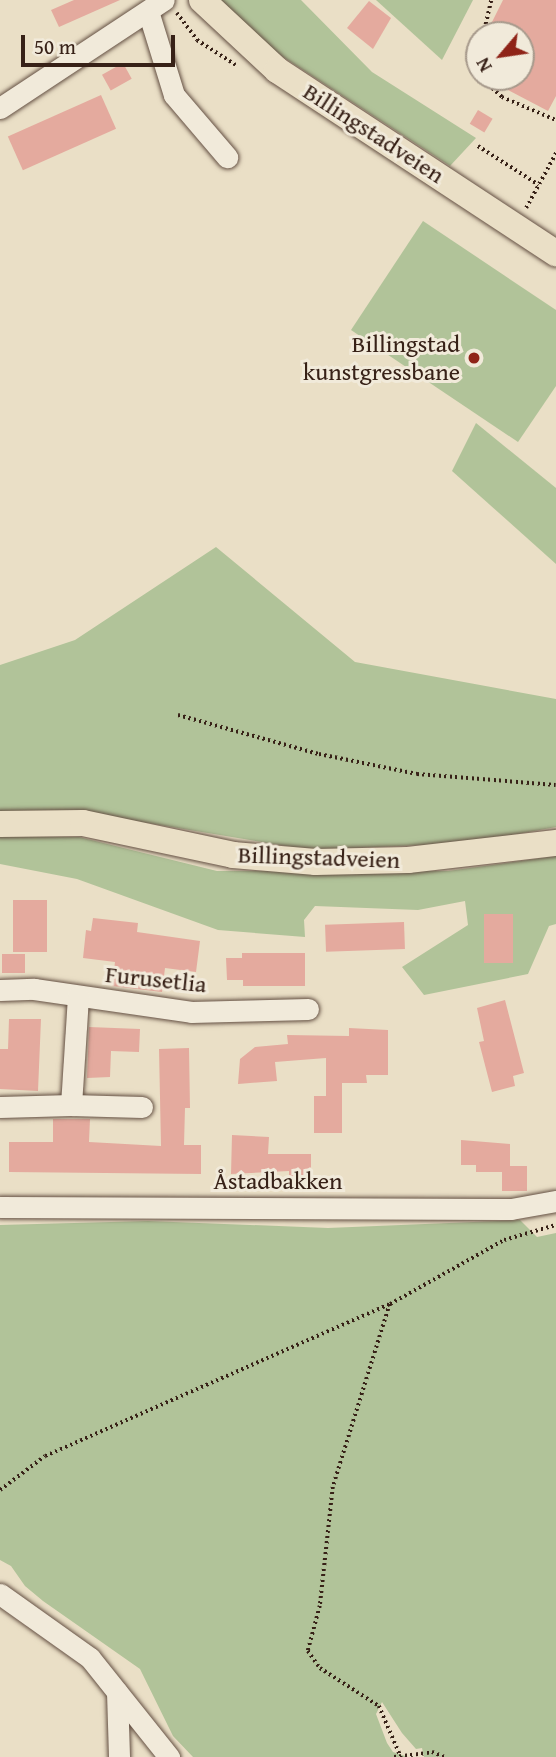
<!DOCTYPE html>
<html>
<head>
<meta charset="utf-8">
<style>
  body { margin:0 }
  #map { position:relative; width:556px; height:1757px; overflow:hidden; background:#eadfc6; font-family:"Gentium Book Plus",serif }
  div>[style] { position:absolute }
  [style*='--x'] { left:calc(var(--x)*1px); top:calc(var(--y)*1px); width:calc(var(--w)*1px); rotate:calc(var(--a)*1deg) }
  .green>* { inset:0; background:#b1c399 }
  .building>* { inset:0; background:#e4aa9e; transform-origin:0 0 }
  .path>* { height:3.5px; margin-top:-1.75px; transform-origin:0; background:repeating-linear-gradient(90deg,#372117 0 2px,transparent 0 5.5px) }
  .roads { filter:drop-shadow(0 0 2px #645043) drop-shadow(0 0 2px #645043) }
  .minor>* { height:21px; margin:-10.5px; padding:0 10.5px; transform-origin:10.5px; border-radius:10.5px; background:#f1eada }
  .major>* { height:26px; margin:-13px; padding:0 13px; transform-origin:13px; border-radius:13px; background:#eadfc6 }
  .dots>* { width:19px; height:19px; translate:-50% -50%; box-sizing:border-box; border:4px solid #f1eada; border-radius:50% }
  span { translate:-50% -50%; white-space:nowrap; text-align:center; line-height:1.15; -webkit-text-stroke:6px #f1eada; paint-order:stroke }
  .street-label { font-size:24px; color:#372117 }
  .poi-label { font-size:24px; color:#372117 }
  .right { translate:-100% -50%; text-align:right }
  .north { position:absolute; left:465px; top:21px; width:70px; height:70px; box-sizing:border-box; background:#f1eada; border:2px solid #a79a8c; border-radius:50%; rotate:241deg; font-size:19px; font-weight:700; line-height:28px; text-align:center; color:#372117 }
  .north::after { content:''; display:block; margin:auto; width:24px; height:32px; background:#8f2418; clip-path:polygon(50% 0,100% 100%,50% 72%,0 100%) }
  .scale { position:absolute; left:21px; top:35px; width:154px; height:32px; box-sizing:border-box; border:4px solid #372117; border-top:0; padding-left:9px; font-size:21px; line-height:24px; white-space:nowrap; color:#372117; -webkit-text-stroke:5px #f1eada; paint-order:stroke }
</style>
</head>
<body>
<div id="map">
  <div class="green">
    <i style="clip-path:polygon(217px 0,301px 0,372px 72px,476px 138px,450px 166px,277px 53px)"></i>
    <i style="clip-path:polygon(376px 0,473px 0,442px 60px)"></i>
    <i style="clip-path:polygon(423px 221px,556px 310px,556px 386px,518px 442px,351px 330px)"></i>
    <i style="clip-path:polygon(476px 423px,556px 488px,556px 564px,452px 471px)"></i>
    <i style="clip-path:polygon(216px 547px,355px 662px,556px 699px,556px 827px,467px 843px,310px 850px,87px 813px,0 813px,0 665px,75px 640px)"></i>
    <i style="clip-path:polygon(0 836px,79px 837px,217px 871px,448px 871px,556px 856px,556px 924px,549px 926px,528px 974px,424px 995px,402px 967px,468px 925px,465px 901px,418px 910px,315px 906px,304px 920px,305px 937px,218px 930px,77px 879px,0 864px)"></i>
    <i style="clip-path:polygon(520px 1220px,537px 1237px,556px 1233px,556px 1757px,424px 1757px,422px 1748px,416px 1749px,402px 1733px,382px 1702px,376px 1714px,387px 1743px,393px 1752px,408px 1757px,193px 1757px,173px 1736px,140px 1669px,43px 1601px,25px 1586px,11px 1566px,0 1560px,0 1225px,148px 1221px,328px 1228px)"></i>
  </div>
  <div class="building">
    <i style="clip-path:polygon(74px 0,120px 0,59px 27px,51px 10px)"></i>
    <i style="clip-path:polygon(503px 0,556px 0,556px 96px,548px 111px,483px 77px,521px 77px,521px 35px,508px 35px,490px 26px)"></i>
    <i style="clip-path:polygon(369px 1px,391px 18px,373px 49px,347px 28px)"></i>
    <i style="left:123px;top:63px;width:18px;height:24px;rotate:61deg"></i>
    <i style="left:101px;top:95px;width:37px;height:102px;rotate:66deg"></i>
    <i style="left:478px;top:110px;width:17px;height:16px;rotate:31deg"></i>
    <i style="left:13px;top:900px;width:34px;height:52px"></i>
    <i style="left:484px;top:914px;width:29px;height:49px"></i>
    <i style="clip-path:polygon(93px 918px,138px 923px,137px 932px,200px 941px,196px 972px,165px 968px,162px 992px,112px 986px,115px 962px,83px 958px,86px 930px,91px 931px)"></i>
    <i style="left:404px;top:922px;width:27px;height:79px;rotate:88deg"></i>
    <i style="clip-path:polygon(242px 953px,305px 953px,305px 986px,243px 986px,243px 980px,227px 980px,226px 958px,242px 958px)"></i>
    <i style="left:2px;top:954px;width:23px;height:19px"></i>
    <i style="clip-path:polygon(505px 1000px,524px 1073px,513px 1076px,515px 1086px,492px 1092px,479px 1042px,484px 1041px,477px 1008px)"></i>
    <i style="clip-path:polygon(9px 1019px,41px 1019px,38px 1091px,0 1089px,0 1049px,8px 1049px)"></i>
    <i style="clip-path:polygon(89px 1027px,140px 1029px,139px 1052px,111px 1051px,110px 1077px,87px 1078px)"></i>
    <i style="clip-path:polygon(349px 1028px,388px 1030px,388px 1075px,366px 1075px,367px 1083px,342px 1083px,342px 1133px,314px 1133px,314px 1096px,326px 1096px,326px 1058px,275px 1062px,277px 1081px,238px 1084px,240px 1059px,255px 1047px,288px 1044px,287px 1035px,349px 1036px)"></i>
    <i style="clip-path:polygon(189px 1048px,190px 1108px,185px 1108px,184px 1145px,201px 1145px,201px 1174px,9px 1172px,9px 1142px,53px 1142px,53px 1119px,90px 1119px,89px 1142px,161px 1146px,159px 1049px)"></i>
    <i style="clip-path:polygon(232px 1135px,269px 1137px,268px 1154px,311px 1154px,311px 1180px,289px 1180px,289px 1171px,231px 1174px)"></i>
    <i style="clip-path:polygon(461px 1140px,510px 1144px,510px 1166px,527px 1166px,527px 1191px,502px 1191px,502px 1172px,476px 1172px,476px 1165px,461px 1165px)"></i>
  </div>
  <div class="path">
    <i style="--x:177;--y:13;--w:34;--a:53"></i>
    <i style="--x:197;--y:40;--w:46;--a:32.7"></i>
    <i style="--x:483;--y:35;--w:36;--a:-77"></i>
    <i style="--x:479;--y:58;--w:13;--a:90"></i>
    <i style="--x:480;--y:77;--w:30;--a:42"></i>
    <i style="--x:502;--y:97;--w:59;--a:23.1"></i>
    <i style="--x:478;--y:146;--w:72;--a:32.6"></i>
    <i style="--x:526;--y:208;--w:63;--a:-61.4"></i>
    <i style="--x:178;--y:715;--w:146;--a:15.5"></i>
    <i style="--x:319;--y:754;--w:100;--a:11.5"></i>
    <i style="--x:417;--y:774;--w:139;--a:4.5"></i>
    <i style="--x:390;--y:1304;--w:192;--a:107.3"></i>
    <i style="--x:333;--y:1487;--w:120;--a:96.2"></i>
    <i style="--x:320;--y:1606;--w:47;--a:104.9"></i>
    <i style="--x:308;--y:1651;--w:21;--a:55"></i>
    <i style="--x:320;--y:1668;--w:70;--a:32.8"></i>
    <i style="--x:379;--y:1706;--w:56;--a:66.7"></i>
    <i style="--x:0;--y:1490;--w:56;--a:-37.1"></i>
    <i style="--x:45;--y:1456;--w:377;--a:-23.8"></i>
    <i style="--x:390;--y:1304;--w:131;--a:-29.3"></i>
    <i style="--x:504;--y:1240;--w:54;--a:-16.1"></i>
    <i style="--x:394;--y:1757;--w:38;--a:-7"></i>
    <i style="--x:432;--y:1752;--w:14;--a:21"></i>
  </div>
  <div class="roads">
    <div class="minor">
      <i style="--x:148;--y:11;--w:88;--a:72.8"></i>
      <i style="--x:174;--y:95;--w:82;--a:49.5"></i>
      <i style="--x:0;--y:108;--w:196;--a:-33.4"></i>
      <i style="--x:0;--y:990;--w:34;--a:-2"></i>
      <i style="--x:34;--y:989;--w:159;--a:8.3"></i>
      <i style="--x:191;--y:1012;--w:117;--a:-1.5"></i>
      <i style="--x:71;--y:1105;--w:71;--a:1.6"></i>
      <i style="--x:0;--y:1107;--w:71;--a:-1.6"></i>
      <i style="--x:71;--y:1105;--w:109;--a:-86.3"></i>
      <i style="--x:0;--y:1207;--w:511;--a:0.22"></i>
      <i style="--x:511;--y:1209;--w:46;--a:-10.1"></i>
      <i style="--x:0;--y:1594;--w:110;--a:35.4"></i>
      <i style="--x:90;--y:1658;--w:127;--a:51.4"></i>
      <i style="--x:117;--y:1692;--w:65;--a:88.2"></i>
    </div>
    <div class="major">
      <i style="--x:202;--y:0;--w:103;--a:43"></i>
      <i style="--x:277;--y:70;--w:334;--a:33.3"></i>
      <i style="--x:0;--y:824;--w:83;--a:-0.7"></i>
      <i style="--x:83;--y:823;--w:153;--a:12"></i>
      <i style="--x:233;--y:855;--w:83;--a:4.8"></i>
      <i style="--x:316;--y:862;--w:92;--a:-1.2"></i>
      <i style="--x:408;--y:860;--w:149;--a:-6.6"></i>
    </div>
  </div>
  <div class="dots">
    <i style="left:474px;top:358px;background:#8f2418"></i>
  </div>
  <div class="street-label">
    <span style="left:374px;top:133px;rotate:33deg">Billingstadveien</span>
    <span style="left:319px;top:857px;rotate:2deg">Billingstadveien</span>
    <span style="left:156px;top:979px;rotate:6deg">Furusetlia</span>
    <span style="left:278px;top:1181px">Åstadbakken</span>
  </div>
  <div class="poi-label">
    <span class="right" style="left:460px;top:358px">Billingstad<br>kunstgressbane</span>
  </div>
  <div class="north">N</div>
  <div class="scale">50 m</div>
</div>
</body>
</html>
